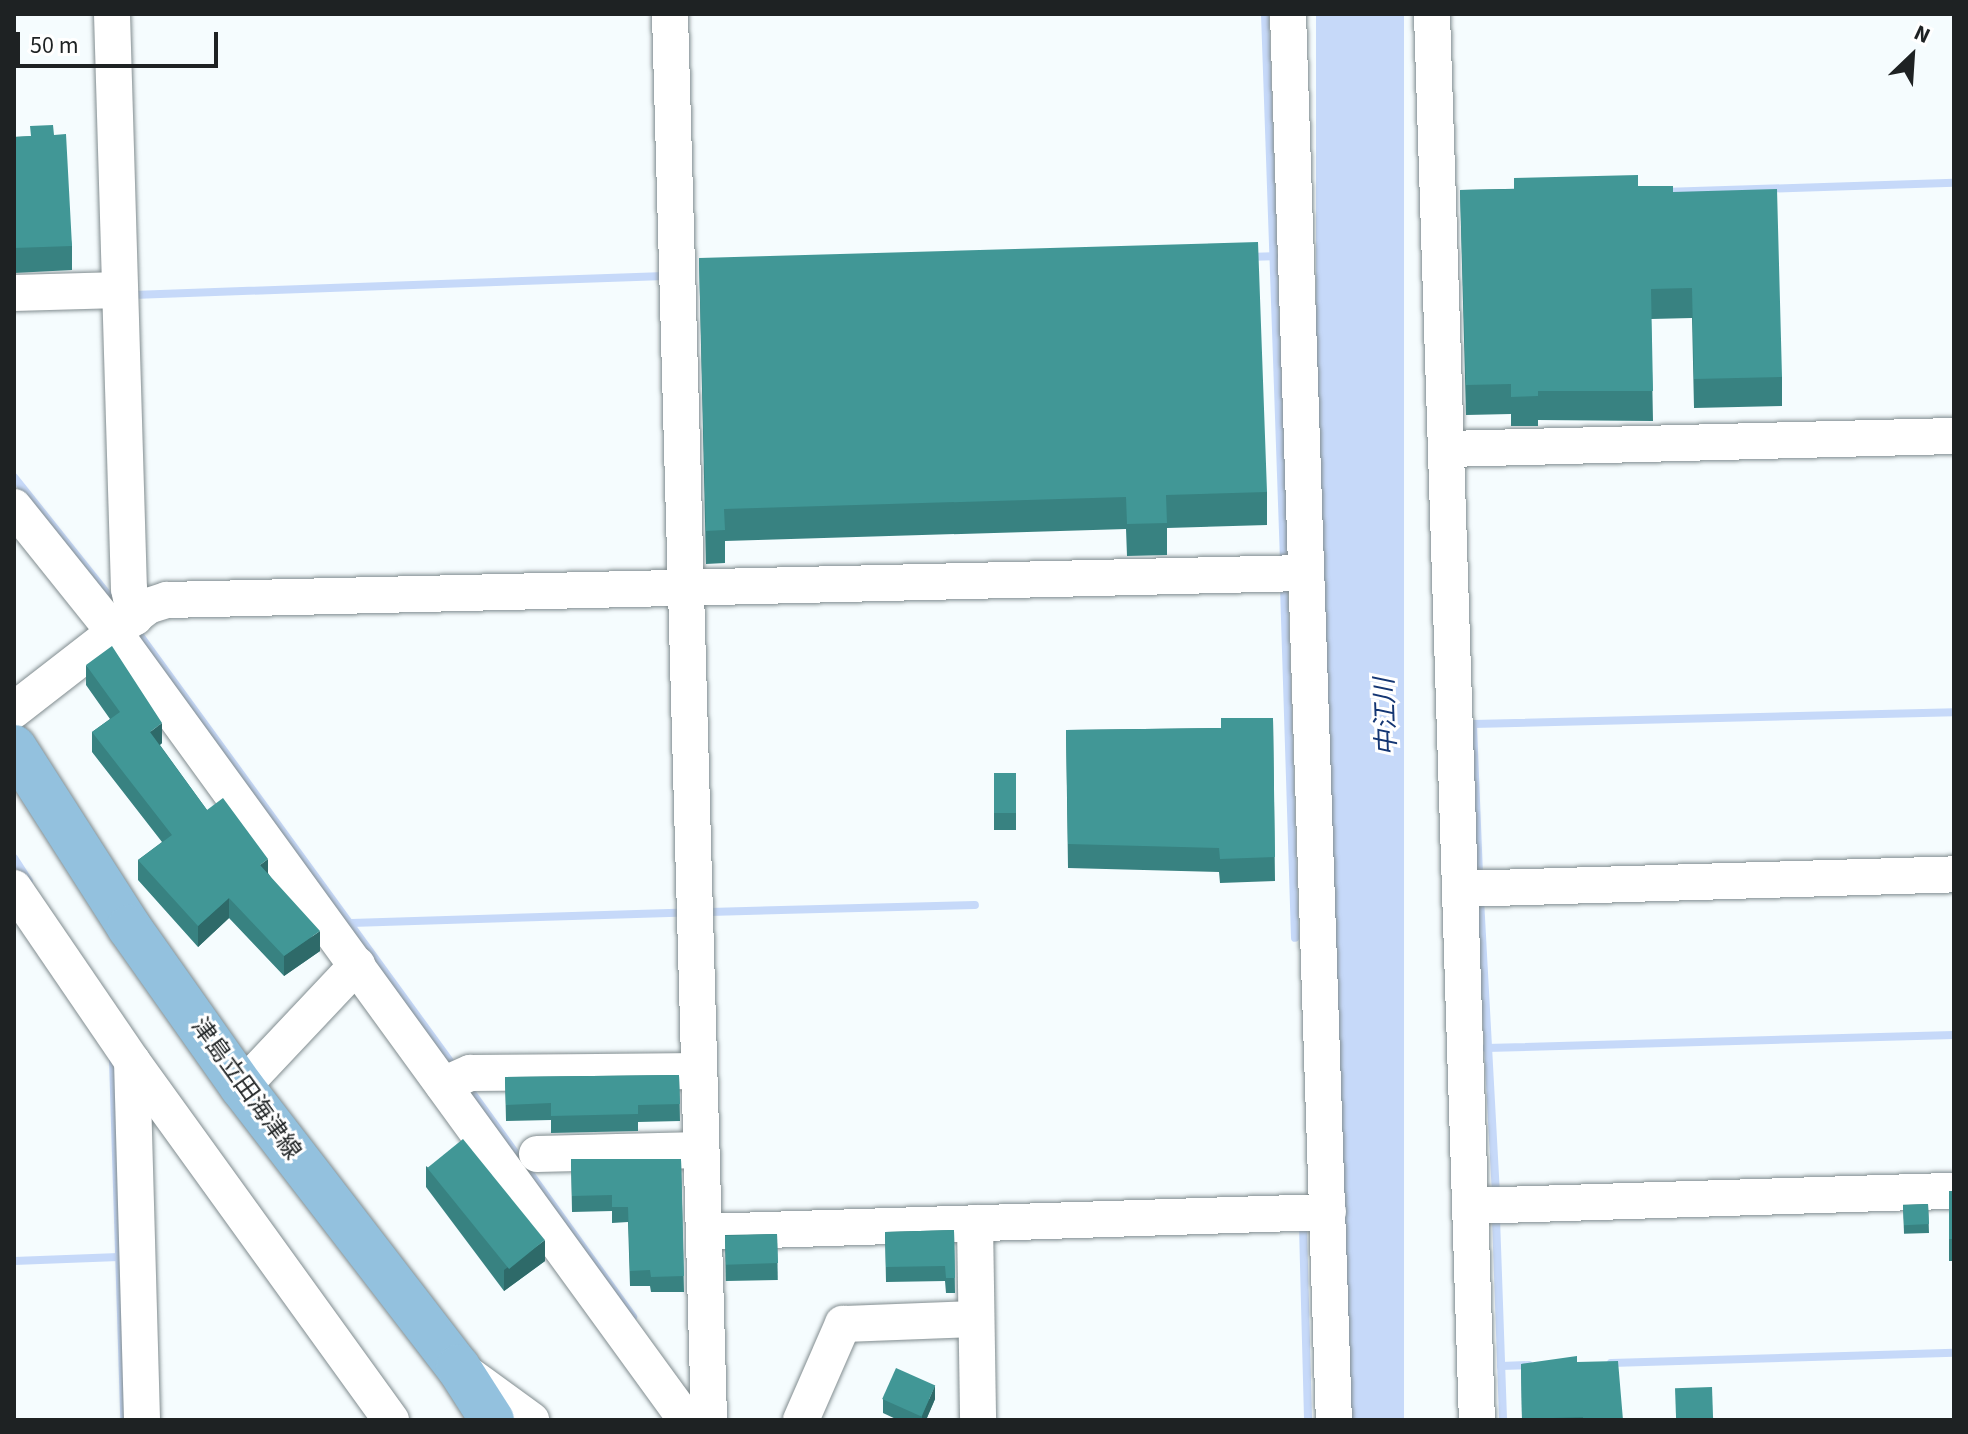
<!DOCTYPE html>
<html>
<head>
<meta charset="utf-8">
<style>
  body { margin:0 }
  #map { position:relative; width:1968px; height:1434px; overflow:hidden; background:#f5fcfe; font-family:"Source Sans 3","Noto Sans JP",sans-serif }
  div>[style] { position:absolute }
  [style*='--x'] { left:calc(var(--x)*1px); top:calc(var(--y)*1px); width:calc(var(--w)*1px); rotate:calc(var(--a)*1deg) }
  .water>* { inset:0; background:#c6d9f9; transform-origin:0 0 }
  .stream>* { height:8px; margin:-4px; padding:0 4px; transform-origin:4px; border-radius:4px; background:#c6d9f9 }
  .roads { filter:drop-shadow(0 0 2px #818c8f) drop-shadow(0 0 2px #818c8f) }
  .minor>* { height:36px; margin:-18px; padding:0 18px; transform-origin:18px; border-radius:18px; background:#fff }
  .major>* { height:44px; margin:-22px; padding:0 22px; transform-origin:22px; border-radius:22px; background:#93c1de }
  .wall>* { inset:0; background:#388281; transform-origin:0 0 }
  .shaded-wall>* { inset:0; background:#2e6a69 }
  .building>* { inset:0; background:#419796; transform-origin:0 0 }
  span { translate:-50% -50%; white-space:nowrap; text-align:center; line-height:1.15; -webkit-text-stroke:6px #fff; paint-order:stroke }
  .street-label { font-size:24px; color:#1e2223 }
  .water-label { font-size:26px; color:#143673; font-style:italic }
  .frame { position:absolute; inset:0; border:16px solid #1e2223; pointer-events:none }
  .north { position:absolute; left:1872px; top:16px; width:80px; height:80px; -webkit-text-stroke:6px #fff; paint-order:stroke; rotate:25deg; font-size:22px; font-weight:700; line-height:32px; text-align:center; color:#1e2223 }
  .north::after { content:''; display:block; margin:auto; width:28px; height:36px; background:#1e2223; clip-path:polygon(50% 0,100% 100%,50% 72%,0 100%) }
  .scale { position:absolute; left:16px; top:32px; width:202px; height:36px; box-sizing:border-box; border:4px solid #1e2223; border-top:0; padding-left:10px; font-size:24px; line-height:28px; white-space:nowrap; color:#1e2223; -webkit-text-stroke:6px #fff; paint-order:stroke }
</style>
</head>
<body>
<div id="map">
  <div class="water">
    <i style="left:1316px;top:14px;width:88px;height:1407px"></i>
  </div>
  <div class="stream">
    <i style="--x:1265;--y:14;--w:548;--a:88.01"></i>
    <i style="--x:1663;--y:192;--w:291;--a:-1.8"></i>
    <i style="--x:1248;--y:257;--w:26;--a:-2"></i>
    <i style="--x:133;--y:295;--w:532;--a:-2.05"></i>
    <i style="--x:14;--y:477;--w:164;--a:51.4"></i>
    <i style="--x:1284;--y:587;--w:351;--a:88.2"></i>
    <i style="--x:139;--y:634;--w:532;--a:53.95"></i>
    <i style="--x:14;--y:858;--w:27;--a:57"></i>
    <i style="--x:1479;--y:875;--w:151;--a:-92.3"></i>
    <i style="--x:1473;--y:724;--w:481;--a:-1.4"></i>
    <i style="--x:1480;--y:899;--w:295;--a:86.9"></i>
    <i style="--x:709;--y:912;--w:266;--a:-1.5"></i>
    <i style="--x:351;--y:923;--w:326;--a:-1.8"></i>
    <i style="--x:1486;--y:1048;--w:468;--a:-1.6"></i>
    <i style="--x:113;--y:1060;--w:360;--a:88.2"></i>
    <i style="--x:468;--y:1087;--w:283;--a:54.3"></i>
    <i style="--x:1496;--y:1218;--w:202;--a:88"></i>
    <i style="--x:1303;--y:1227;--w:193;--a:88.5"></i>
    <i style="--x:14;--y:1261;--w:105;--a:-2.2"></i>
    <i style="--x:1611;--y:1363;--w:343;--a:-1.7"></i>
    <i style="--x:1501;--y:1366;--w:28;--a:-2"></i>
  </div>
  <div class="roads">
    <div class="minor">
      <i style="--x:112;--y:14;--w:575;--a:88.31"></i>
      <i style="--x:129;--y:589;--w:29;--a:78"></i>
      <i style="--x:670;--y:14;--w:1407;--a:88.41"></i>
      <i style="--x:1288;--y:14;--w:1407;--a:88.13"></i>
      <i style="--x:1432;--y:14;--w:1407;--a:88.17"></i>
      <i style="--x:14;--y:293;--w:106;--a:-1.6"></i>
      <i style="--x:1447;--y:449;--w:507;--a:-1.47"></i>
      <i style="--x:14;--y:507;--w:160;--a:51.3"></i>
      <i style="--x:114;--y:632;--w:974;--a:54.02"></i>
      <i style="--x:14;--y:710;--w:170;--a:-37.8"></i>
      <i style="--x:148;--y:606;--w:20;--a:-18"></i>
      <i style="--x:167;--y:600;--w:1139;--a:-1.36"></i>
      <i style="--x:14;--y:888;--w:209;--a:55.7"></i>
      <i style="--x:132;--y:1061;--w:443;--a:54.2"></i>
      <i style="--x:1460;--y:889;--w:494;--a:-1.7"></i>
      <i style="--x:132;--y:1061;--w:359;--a:88.4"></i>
      <i style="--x:443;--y:1085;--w:30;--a:-24"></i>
      <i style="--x:470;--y:1073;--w:229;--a:-0.5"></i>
      <i style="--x:242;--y:1087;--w:168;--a:-46.7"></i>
      <i style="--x:537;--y:1154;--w:164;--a:-1.4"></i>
      <i style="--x:1470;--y:1206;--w:484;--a:-1.8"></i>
      <i style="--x:975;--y:1223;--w:197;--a:89.1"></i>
      <i style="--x:704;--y:1232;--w:624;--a:-1.84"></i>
      <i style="--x:469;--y:1375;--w:77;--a:36"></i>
      <i style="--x:801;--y:1420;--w:105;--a:-66.4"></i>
      <i style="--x:843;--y:1324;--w:133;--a:-2.2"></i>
    </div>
    <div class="major">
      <i style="--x:14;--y:747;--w:214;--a:57.4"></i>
      <i style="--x:129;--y:927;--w:196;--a:54.8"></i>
      <i style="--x:242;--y:1087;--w:354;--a:52.4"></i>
      <i style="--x:458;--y:1367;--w:63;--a:57.3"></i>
    </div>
  </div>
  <div class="wall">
    <i style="clip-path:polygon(54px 135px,72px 246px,72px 270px,14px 273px,14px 137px)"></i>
    <i style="clip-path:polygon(1638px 186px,1782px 377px,1782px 406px,1694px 408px,1692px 318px,1651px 319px,1653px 421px,1538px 420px,1538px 426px,1511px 426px,1511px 414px,1466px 415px,1460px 190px)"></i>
    <i style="clip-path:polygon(699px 258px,1267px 492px,1267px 525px,1167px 528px,1167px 555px,1127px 556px,1126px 529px,725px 541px,725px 563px,706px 564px)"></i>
    <i style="clip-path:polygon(86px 665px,162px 743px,160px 745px,207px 810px,268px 873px,320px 951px,284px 976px,229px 918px,198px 947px,138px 880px,138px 860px,162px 842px,92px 752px,92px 732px,110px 719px,86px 685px)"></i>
    <i style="clip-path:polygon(1273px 718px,1275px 881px,1220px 883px,1219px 872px,1068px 868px,1066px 730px,1221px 728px)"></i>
    <i style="left:994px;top:773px;width:22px;height:57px"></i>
    <i style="clip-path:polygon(679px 1075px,680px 1121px,638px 1122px,638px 1131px,551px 1133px,551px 1120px,506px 1121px,505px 1077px)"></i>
    <i style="clip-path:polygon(571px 1159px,681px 1159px,684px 1292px,651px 1292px,650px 1286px,630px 1286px,628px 1222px,612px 1223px,612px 1211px,572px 1212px)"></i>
    <i style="clip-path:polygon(426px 1166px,545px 1261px,504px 1291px,426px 1187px)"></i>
    <i style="left:1949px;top:1191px;width:5px;height:70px"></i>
    <i style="left:1928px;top:1204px;width:29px;height:25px;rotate:88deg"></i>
    <i style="clip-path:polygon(954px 1230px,955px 1293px,946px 1293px,945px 1281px,886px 1282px,885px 1232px)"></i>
    <i style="left:777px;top:1234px;width:46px;height:52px;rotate:89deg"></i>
    <i style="clip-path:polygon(1577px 1362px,1623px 1420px,1522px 1420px,1521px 1364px)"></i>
    <i style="clip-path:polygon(883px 1399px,935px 1399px,926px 1420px,898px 1420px,883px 1413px)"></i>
  </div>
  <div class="shaded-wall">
    <i style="clip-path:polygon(162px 723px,162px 743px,150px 752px,150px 732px)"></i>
    <i style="clip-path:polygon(268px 859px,268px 880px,260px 865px)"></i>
    <i style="clip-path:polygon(229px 898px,229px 918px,198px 947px,198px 926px)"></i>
    <i style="clip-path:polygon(320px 931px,320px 951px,284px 976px,284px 956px)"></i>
    <i style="clip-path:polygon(545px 1240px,545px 1261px,504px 1291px,504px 1270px)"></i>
    <i style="clip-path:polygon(935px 1385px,935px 1399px,926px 1420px,922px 1420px,922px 1416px)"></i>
  </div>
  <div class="building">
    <i style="clip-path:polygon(53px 125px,54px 135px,66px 134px,72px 246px,14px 248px,14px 232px,16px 232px,14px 212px,14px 137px,31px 136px,30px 126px)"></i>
    <i style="clip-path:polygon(1638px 175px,1638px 186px,1673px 186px,1673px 192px,1777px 189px,1782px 377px,1694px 379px,1692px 288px,1651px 289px,1653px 391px,1538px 391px,1538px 396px,1511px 397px,1511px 384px,1466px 385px,1460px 190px,1514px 189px,1514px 178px)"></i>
    <i style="clip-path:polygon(1258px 242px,1267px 492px,1166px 495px,1167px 523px,1127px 524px,1126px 497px,724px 509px,725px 530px,706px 531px,699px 258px)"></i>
    <i style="clip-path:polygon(112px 646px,162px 723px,150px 732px,207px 810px,223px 798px,268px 859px,260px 865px,320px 931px,284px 956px,229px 898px,198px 926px,138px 860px,172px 835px,92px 732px,120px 712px,86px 665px)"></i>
    <i style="clip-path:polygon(1221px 718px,1273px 718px,1275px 857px,1220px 859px,1219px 848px,1068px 844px,1066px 730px,1221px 728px)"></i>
    <i style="left:994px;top:773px;width:22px;height:40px"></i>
    <i style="clip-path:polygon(679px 1075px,680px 1104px,638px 1105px,638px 1114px,551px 1116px,551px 1103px,506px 1105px,505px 1077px)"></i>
    <i style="left:463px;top:1139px;width:130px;height:46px;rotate:51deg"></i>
    <i style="clip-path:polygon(571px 1159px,681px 1159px,684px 1276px,651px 1277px,650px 1270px,630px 1271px,628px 1207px,612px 1207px,612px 1195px,572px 1196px)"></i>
    <i style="left:1949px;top:1191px;width:5px;height:48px"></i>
    <i style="left:1928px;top:1204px;width:20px;height:25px;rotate:87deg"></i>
    <i style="clip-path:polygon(954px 1230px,955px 1278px,946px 1278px,945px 1266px,886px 1267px,885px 1232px)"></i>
    <i style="left:777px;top:1234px;width:29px;height:52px;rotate:88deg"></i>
    <i style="clip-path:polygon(1577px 1356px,1577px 1362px,1618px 1361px,1623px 1420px,1583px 1420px,1583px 1417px,1522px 1419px,1521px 1364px)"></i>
    <i style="left:896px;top:1368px;width:43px;height:34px;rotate:24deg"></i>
    <i style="left:1712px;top:1387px;width:33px;height:37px;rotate:88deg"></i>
  </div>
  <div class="street-label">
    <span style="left:246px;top:1089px;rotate:54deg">津島立田海津線</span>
  </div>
  <div class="water-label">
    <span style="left:1386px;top:717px;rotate:-92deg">中江川</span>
  </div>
  <div class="frame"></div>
  <div class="north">N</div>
  <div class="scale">50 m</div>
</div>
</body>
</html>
